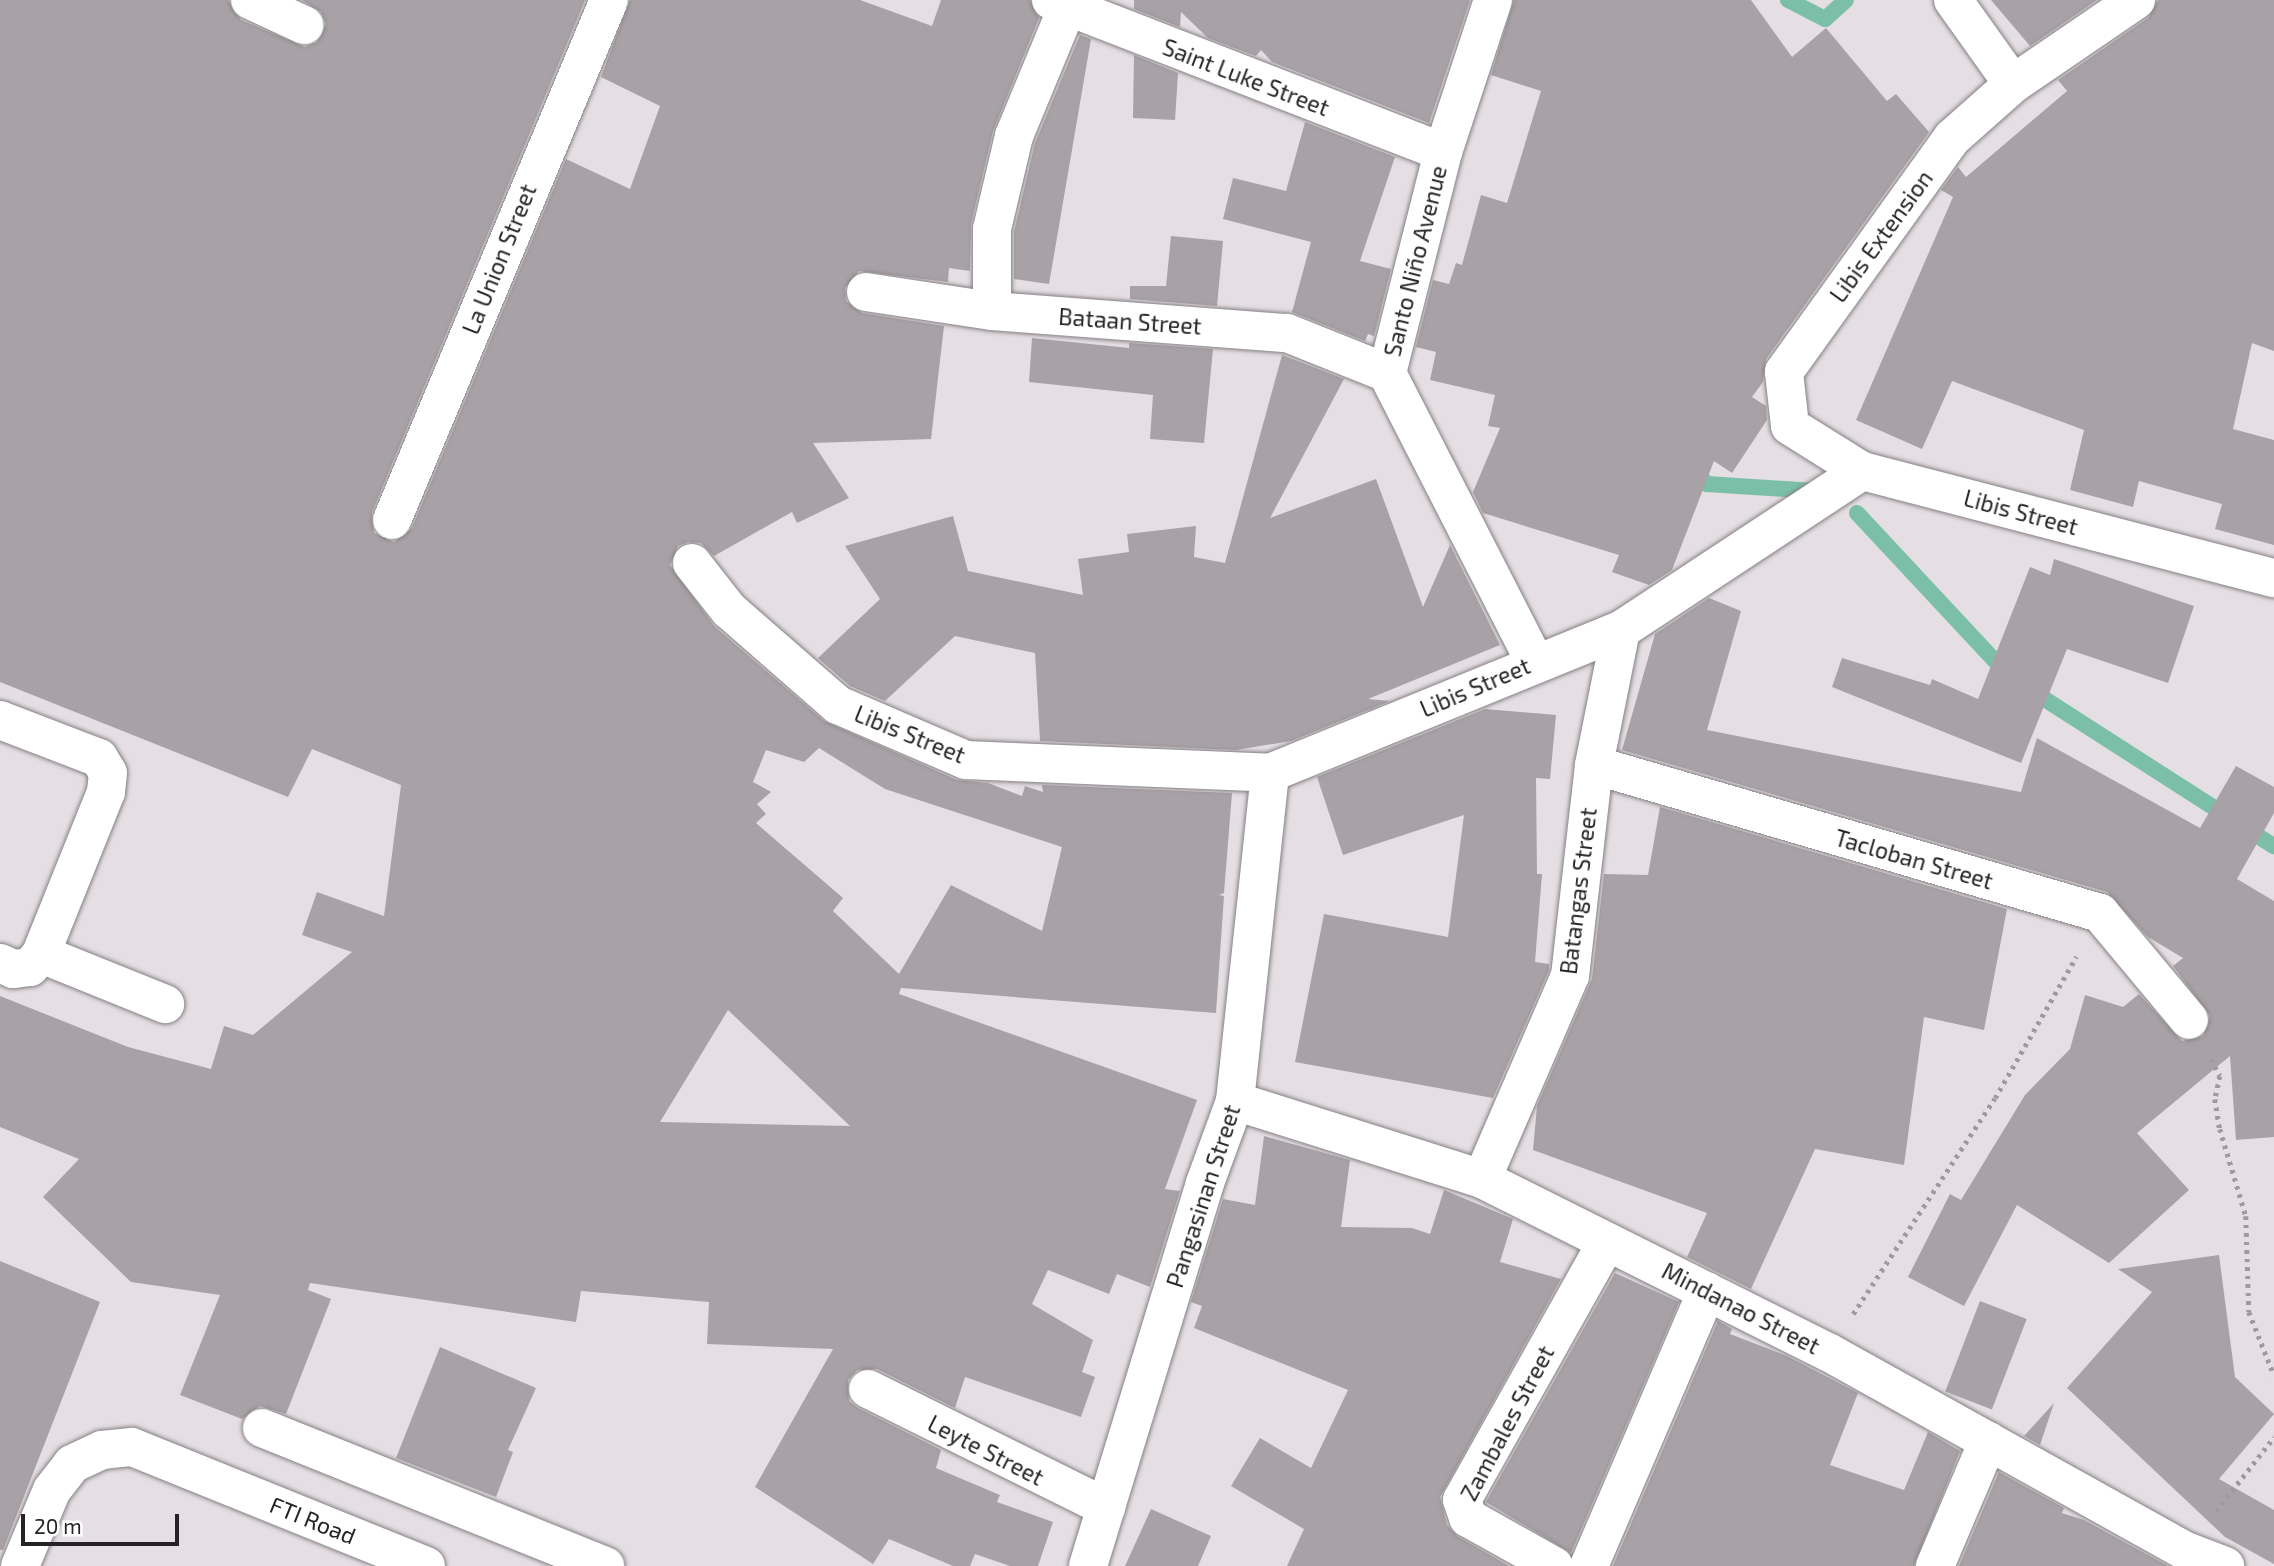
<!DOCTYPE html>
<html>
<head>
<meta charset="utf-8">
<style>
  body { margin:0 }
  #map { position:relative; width:2274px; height:1566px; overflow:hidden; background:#e5dfe4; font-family:"Exo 2",sans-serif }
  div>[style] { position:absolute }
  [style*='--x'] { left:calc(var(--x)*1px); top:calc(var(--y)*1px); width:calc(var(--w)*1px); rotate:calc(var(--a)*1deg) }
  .stream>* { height:16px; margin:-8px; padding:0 8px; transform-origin:8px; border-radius:8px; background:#7bbfa9 }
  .building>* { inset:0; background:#a8a2a6; transform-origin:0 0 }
  .path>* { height:4.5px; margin-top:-2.25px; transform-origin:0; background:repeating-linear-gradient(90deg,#9e9a9e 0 3.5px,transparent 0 8.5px) }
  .roads { filter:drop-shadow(0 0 2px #858084) drop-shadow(0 0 2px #858084) }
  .minor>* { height:38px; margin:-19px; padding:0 19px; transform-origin:19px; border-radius:19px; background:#fff }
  span { translate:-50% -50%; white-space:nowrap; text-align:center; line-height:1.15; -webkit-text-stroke:5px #fff; paint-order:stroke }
  .street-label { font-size:23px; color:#252325 }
  .scale { position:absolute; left:21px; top:1514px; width:158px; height:32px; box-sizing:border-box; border:4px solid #252325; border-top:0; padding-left:9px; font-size:21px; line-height:24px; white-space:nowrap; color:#252325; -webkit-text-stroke:5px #fff; paint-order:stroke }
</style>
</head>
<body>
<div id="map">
  <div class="stream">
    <i style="--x:1788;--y:0;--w:42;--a:27.2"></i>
    <i style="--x:1825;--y:19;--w:28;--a:-42"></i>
    <i style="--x:1691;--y:468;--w:23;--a:45"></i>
    <i style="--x:1707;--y:484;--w:108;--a:3.7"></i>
    <i style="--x:1857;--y:513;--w:220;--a:47"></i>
    <i style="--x:2029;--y:689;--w:291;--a:32.7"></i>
  </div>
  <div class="building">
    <i style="clip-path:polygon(evenodd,0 0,228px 0,241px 20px,305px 47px,317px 42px,326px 24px,321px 12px,302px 0,585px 0,372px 512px,374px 533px,394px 542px,412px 528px,566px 159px,630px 189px,660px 106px,601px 77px,630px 0,860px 0,932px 26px,941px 0,1030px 0,1039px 18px,993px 131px,971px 224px,970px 271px,949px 268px,948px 282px,859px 271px,845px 288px,846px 301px,862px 313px,944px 326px,931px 439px,813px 443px,849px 498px,797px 523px,792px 512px,714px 556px,701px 543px,688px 542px,678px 546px,670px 565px,714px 626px,824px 721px,957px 780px,988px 783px,1022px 796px,1025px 786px,1043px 792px,1042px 785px,1232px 793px,1224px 893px,1219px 895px,1224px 896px,1216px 1013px,901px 988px,899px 994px,1197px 1100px,1165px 1189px,1180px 1191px,1150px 1287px,1117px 1274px,1109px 1294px,1048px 1270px,1032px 1304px,1093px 1340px,1082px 1372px,1095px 1377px,1081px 1417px,965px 1377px,955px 1408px,877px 1369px,857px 1370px,848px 1380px,849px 1401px,858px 1408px,941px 1450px,936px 1468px,1000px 1495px,997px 1502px,1053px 1522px,1038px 1566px,1010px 1566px,975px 1554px,970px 1566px,953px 1566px,889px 1539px,873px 1564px,755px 1487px,833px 1349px,707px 1344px,709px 1302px,581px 1291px,576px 1322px,310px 1283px,308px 1290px,331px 1299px,286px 1414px,260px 1406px,242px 1419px,180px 1395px,220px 1295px,131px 1282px,43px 1197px,79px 1159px,0 1127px,0 996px,128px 1047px,211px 1069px,224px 1026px,253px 1035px,352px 952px,302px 935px,317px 892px,384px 916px,401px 785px,312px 749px,288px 797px,0 682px,0 0,819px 748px,885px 789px,1062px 847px,1042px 931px,951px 885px,899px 974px,833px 911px,843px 898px,756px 823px,766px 814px,757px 804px,771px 792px,753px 782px,766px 750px,804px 762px,819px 748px,0 0,728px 1010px,850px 1126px,660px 1122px,728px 1010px)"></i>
    <i style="clip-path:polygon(1134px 0,1470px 0,1429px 123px,1272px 62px,1261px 50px,1256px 56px,1208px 38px,1181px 12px,1180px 27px,1134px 9px)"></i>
    <i style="clip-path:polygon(1514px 0,1751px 0,1792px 57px,1826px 28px,1887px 101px,1896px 94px,1929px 132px,1766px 359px,1763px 382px,1752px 397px,1766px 406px,1767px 420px,1732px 473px,1714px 461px,1672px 570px,1649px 585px,1612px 572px,1619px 555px,1483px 513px,1473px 492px,1500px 428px,1488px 426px,1495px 395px,1430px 380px,1436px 352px,1416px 347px,1433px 280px,1449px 284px,1456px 263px,1462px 265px,1481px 195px,1507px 203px,1541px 91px,1491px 75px)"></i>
    <i style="clip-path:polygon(1991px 0,2097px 0,2030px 46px)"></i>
    <i style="clip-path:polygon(2158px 0,2274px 0,2274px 351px,2252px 343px,2233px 429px,2274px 440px,2274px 545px,2215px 529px,2222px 504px,2139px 481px,2133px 507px,2070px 490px,2084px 430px,1952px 381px,1922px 449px,1856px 420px,1953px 197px,1941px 190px,1958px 167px,1966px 177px,2067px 91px,2058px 80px,2148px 18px)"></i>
    <i style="clip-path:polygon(1080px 35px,1091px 39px,1049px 284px,1014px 279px,1014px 232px,1035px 143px)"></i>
    <i style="clip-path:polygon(1134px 55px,1178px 73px,1175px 120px,1133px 118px)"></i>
    <i style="clip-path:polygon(1305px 122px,1395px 157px,1360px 261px,1391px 269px,1374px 336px,1368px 334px,1365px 341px,1292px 312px,1311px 242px,1223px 219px,1233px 178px,1286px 191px)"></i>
    <i style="clip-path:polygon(1171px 236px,1223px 241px,1217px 306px,1130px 299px,1130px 286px,1166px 286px)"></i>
    <i style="clip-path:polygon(1032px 338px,1129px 348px,1129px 343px,1213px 349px,1204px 443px,1150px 439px,1153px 395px,1029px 382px)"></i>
    <i style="clip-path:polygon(1282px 355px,1344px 379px,1270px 518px,1376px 479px,1423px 607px,1450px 545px,1500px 645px,1368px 699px,1390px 701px,1291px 741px,1236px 750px,1040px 741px,1035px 653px,955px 636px,885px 701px,850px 686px,818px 658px,880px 599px,845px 546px,953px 516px,968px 571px,1083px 595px,1078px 559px,1129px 552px,1127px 534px,1196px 526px,1194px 557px,1225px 563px)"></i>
    <i style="clip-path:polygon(2054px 559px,2194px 606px,2168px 683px,2067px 649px,2021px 763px,1832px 687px,1842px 658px,1930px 685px,1932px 679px,1978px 699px,2030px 567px,2050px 575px)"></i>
    <i style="clip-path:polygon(1709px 598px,1741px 611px,1707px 730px,2021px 792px,2037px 738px,2200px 828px,2236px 766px,2274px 787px,2274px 813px,2237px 879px,2274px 901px,2274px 1137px,2236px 1140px,2230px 1056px,2137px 1133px,2189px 1190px,2109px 1263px,2017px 1205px,1964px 1306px,1908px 1277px,1950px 1194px,1961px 1200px,2025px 1095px,2070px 1049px,2085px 995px,2123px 1007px,2139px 994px,2182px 1041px,2203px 1036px,2210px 1016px,2173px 966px,2183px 958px,2148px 937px,2107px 892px,1622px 750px,1655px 634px)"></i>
    <i style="clip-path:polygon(1485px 709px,1556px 715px,1550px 779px,1536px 778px,1537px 874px,1542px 874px,1535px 962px,1549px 964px,1549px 970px,1493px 1098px,1295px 1062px,1324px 914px,1448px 937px,1464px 815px,1343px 855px,1317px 777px)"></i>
    <i style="clip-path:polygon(1660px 807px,2007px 909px,1984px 1030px,1924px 1017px,1904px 1165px,1815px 1149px,1751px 1289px,1687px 1257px,1707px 1213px,1533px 1150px,1537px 1106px,1592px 979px,1604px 874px,1648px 875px)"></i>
    <i style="clip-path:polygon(1264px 1136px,1350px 1160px,1341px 1227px,1412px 1228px,1430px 1234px,1444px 1190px,1513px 1219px,1500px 1262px,1561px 1279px,1440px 1497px,1447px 1525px,1457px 1536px,1509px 1566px,1287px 1566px,1304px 1529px,1231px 1486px,1260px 1438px,1311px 1468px,1348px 1390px,1194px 1328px,1202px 1306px,1191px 1302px,1223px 1199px,1255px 1205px)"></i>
    <i style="clip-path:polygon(2219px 1255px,2235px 1377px,2274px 1414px,2219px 1479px,2274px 1510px,2274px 1564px,2225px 1537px,2067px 1388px,2152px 1292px,2118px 1269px)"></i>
    <i style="clip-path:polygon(0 1261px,100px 1302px,3px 1550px,0 1550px)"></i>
    <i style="clip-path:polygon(1615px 1273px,1679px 1302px,1571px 1553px,1486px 1502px)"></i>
    <i style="left:1980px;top:1301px;width:50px;height:97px;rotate:21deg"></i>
    <i style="clip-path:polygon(1718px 1321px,1732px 1329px,1730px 1334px,1787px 1356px,1858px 1393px,1830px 1465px,1904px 1490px,1928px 1432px,1960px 1451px,1914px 1566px,1613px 1566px)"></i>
    <i style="clip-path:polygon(440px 1347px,536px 1388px,508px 1450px,513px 1452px,496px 1497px,396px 1458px)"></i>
    <i style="clip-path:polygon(2054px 1403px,2040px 1445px,2024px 1436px)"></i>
    <i style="clip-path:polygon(1999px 1472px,2064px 1508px,2062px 1513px,2084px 1520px,2168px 1566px,1959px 1566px)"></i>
    <i style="clip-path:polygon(1151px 1509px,1211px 1536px,1198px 1566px,1125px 1566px)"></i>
  </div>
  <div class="path">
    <i style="--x:2211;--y:1059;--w:19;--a:62"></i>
    <i style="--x:2220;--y:1076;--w:24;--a:102"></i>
    <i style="--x:2215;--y:1099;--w:30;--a:81"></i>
    <i style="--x:2220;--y:1129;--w:91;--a:73.4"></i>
    <i style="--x:2246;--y:1216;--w:96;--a:88.2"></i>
    <i style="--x:2249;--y:1312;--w:68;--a:68.4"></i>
    <i style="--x:1853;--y:1314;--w:258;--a:-56.7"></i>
    <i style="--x:1995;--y:1098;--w:163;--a:-60.1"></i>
    <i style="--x:2216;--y:1511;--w:94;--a:-51.9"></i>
  </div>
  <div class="roads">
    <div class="minor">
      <i style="--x:250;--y:0;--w:60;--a:24.8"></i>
      <i style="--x:1051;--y:0;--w:420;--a:21.2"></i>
      <i style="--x:1493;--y:0;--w:160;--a:108.2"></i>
      <i style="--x:1443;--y:152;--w:228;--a:104.2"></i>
      <i style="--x:1387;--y:373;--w:325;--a:62.9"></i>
      <i style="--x:1953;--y:0;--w:103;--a:54.5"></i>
      <i style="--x:2136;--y:0;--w:149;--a:145.7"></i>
      <i style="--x:2013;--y:84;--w:81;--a:138.5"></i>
      <i style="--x:1952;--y:138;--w:288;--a:125.7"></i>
      <i style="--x:1784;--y:372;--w:54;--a:83.7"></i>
      <i style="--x:1790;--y:426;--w:85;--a:32"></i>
      <i style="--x:1862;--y:471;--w:426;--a:14.6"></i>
      <i style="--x:866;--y:292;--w:127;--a:8.6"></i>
      <i style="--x:992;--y:311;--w:296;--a:4.3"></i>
      <i style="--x:1287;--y:333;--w:108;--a:21.8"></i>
      <i style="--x:992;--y:311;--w:82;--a:-90"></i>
      <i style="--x:992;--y:229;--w:96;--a:-76.7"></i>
      <i style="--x:1014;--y:136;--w:139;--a:-67.5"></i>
      <i style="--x:392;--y:520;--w:563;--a:-67.35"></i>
      <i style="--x:692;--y:563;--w:60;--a:51.8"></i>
      <i style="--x:729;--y:610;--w:145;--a:41.1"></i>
      <i style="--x:838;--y:705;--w:139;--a:23.3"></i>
      <i style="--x:966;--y:760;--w:304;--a:2.4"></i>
      <i style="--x:1270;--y:773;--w:379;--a:-22.2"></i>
      <i style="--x:1621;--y:630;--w:289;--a:-33.4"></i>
      <i style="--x:0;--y:720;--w:106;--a:21"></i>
      <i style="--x:99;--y:758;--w:17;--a:59"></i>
      <i style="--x:108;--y:773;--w:19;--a:96"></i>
      <i style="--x:106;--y:792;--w:175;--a:111.9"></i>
      <i style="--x:41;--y:954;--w:17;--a:130"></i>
      <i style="--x:30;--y:967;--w:17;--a:173"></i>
      <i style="--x:13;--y:969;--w:14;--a:-155"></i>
      <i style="--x:1594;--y:765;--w:527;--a:16.3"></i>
      <i style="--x:2100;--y:913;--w:139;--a:50.2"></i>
      <i style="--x:41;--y:954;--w:134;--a:22"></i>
      <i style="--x:1235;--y:1101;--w:259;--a:17.5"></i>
      <i style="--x:1482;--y:1179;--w:387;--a:26.6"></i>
      <i style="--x:1828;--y:1352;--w:410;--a:29.1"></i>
      <i style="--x:2186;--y:1551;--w:42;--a:21"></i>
      <i style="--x:1482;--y:1179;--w:221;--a:-66.6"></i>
      <i style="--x:1570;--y:976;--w:212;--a:-83.5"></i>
      <i style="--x:1594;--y:765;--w:138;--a:-78.7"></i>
      <i style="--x:868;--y:1389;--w:266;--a:26.4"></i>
      <i style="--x:262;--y:1428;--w:370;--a:21.9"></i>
      <i style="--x:20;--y:1566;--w:82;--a:-67.2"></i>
      <i style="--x:52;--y:1490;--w:33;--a:-52"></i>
      <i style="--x:72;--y:1464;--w:33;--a:-25"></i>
      <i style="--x:102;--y:1450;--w:30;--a:-6"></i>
      <i style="--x:132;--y:1447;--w:317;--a:22"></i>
      <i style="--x:1088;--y:1566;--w:400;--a:-73"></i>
      <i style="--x:1205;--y:1183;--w:87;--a:-69.9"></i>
      <i style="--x:1235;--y:1101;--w:330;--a:-83.9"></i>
      <i style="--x:1554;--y:1566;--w:98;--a:-150.8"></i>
      <i style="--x:1468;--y:1518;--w:19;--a:-108"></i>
      <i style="--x:1462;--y:1500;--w:296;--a:-60.7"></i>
      <i style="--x:1589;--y:1566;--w:299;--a:-66.8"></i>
      <i style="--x:1935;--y:1566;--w:136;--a:-67"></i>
    </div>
  </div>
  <div class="street-label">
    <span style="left:1246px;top:77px;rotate:21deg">Saint Luke Street</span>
    <span style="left:1881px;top:236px;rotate:-54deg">Libis Extension</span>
    <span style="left:499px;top:259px;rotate:-68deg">La Union Street</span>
    <span style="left:1415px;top:261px;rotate:-76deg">Santo Niño Avenue</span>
    <span style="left:1130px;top:321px;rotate:4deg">Bataan Street</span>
    <span style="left:2021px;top:512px;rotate:15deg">Libis Street</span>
    <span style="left:1475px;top:687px;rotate:-23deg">Libis Street</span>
    <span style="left:910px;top:734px;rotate:22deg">Libis Street</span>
    <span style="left:1914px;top:859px;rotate:16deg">Tacloban Street</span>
    <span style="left:1578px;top:891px;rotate:-83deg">Batangas Street</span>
    <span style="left:1203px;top:1196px;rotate:-72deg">Pangasinan Street</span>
    <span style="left:1741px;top:1308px;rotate:27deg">Mindanao Street</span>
    <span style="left:1507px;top:1423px;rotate:-62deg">Zambales Street</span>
    <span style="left:986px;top:1450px;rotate:27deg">Leyte Street</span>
    <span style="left:313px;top:1520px;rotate:22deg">FTI Road</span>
  </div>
  <div class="scale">20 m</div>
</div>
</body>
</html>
